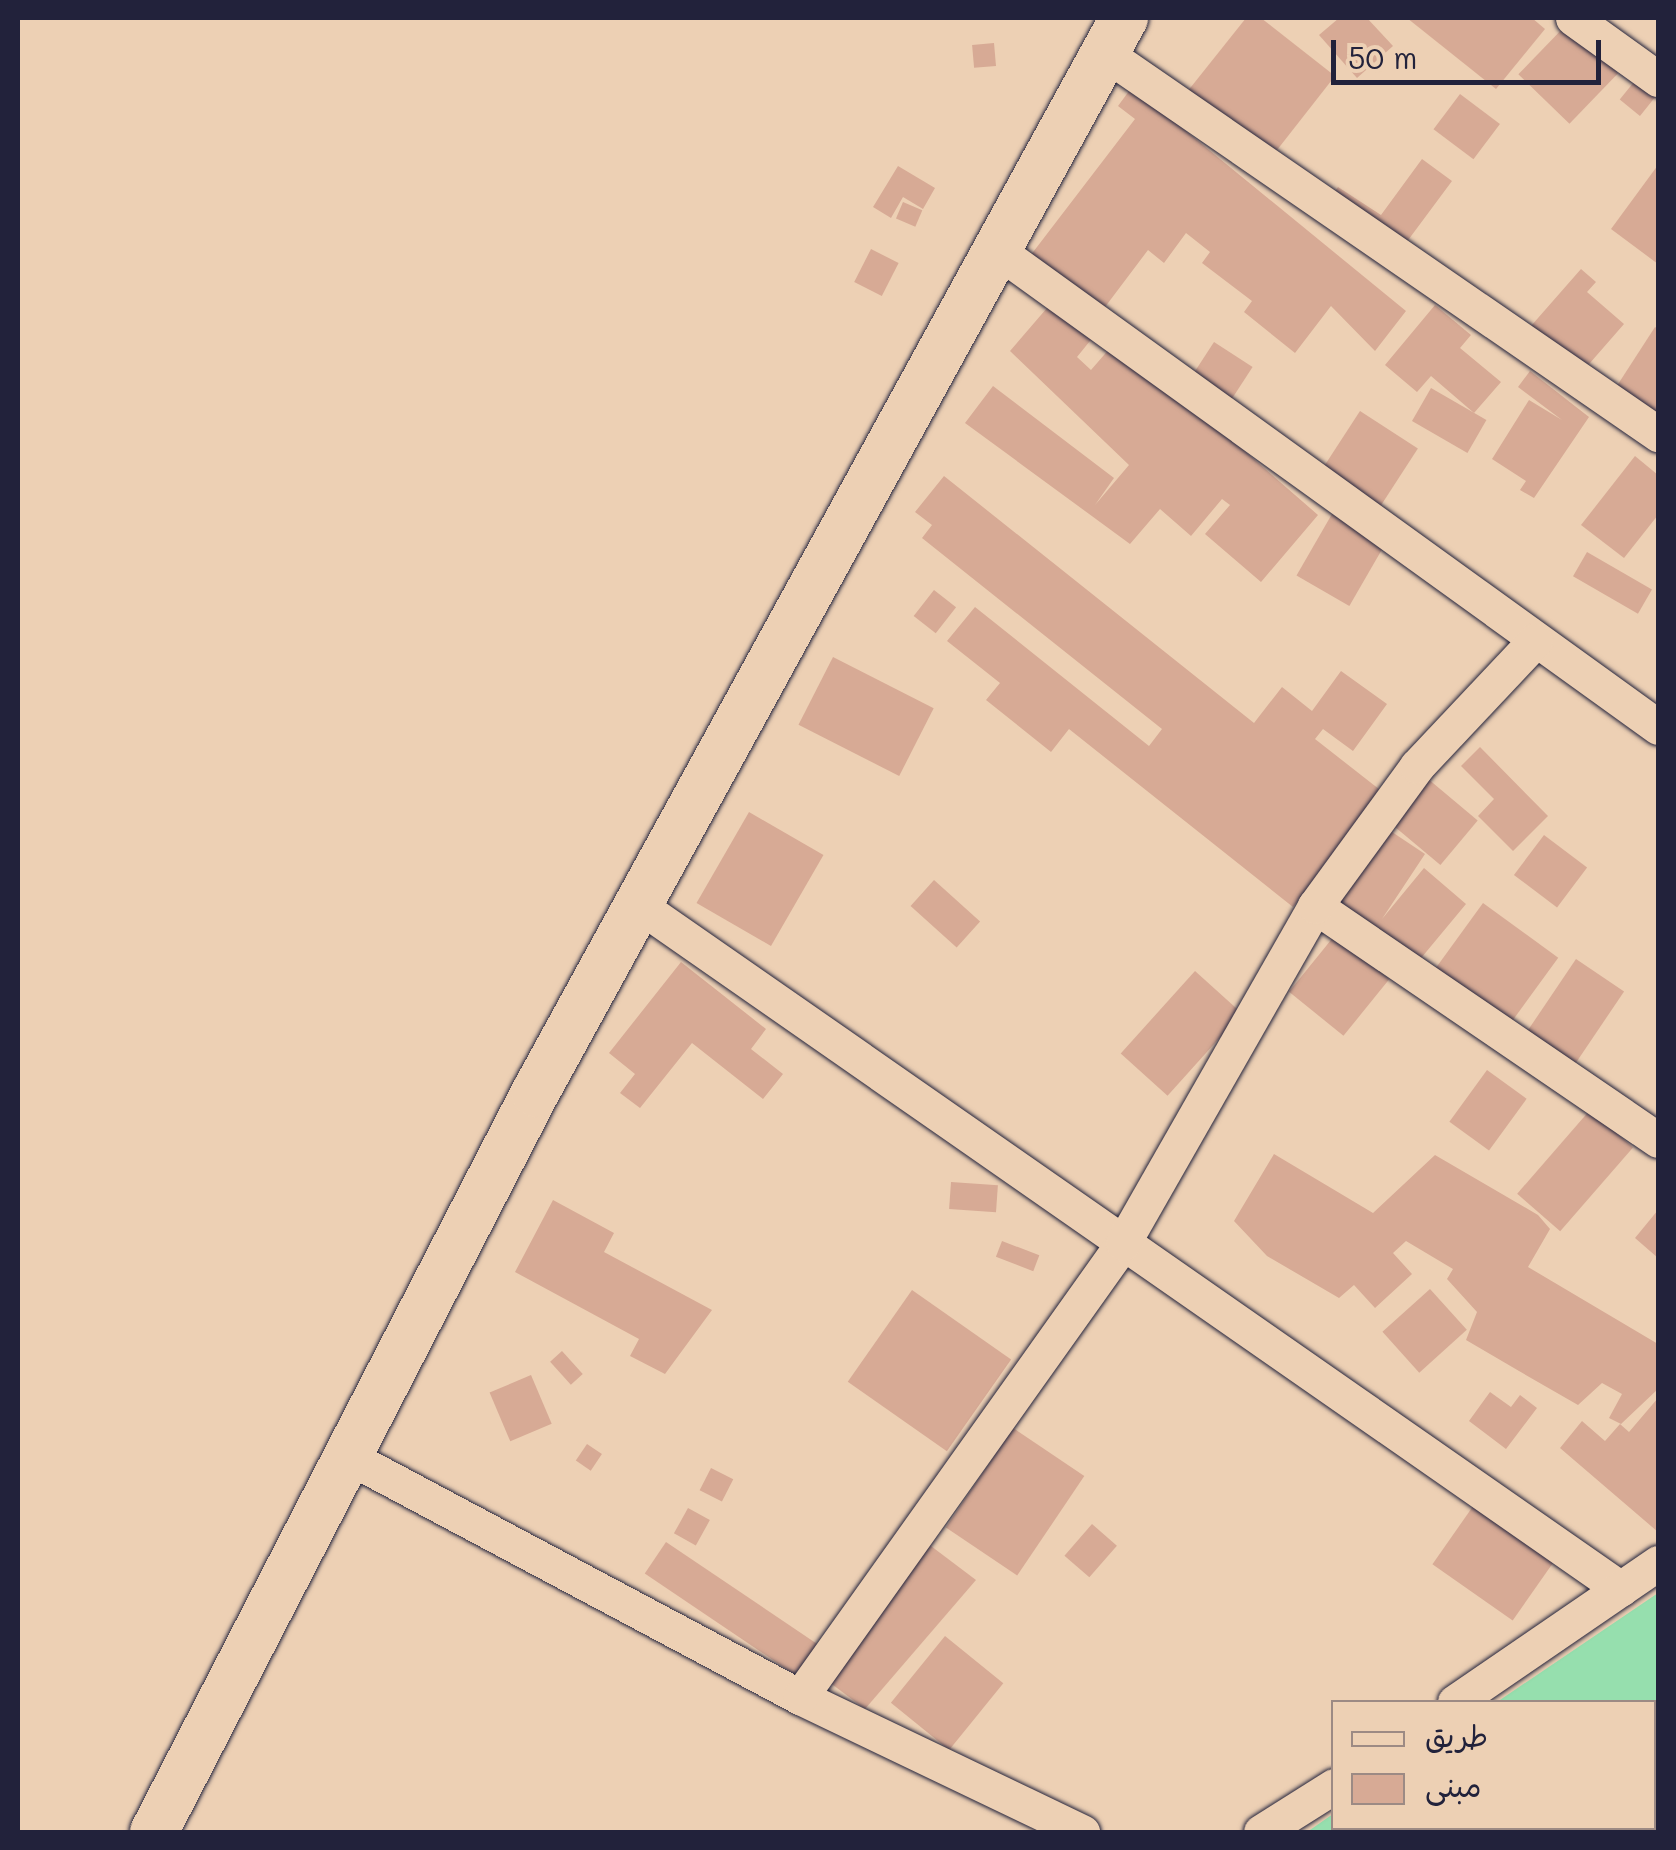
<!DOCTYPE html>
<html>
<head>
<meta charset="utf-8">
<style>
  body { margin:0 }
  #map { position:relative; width:1676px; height:1850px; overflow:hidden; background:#edd0b4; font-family:Mali,"Playpen Sans Arabic",sans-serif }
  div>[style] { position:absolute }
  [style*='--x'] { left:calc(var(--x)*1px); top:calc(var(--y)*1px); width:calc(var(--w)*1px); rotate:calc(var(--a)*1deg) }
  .green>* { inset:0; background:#96dfae }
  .building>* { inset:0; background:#d7aa95; transform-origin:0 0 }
  .roads { filter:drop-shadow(0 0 2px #22223b) drop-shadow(0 0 2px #22223b) }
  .street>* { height:35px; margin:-17.5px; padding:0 17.5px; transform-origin:17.5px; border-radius:17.5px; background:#edd0b4 }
  .secondary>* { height:48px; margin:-24px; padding:0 24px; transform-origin:24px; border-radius:24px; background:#edd0b4 }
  span { translate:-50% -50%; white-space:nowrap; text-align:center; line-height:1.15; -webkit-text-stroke:9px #edd0b4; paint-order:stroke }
  .frame { position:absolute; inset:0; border:20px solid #22223b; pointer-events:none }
  .legend { position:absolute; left:1331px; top:1700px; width:325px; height:130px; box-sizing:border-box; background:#edd0b4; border:2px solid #9c8a84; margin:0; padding:12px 18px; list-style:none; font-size:30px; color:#22223b }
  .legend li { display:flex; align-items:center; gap:20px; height:50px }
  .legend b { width:50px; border:2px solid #9c8a84 }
  .scale { position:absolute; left:1331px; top:40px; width:270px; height:45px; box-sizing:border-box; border:5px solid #22223b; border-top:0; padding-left:12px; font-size:30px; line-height:35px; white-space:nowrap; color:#22223b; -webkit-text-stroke:8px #edd0b4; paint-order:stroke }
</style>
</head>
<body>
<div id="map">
  <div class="green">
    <i style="clip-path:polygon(1658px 1593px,1658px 1832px,1307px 1832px,1333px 1814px,1334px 1828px,1654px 1828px,1654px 1702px,1497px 1702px)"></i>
  </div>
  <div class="building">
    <i style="clip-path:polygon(1246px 18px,1261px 18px,1335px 76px,1270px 159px,1187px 92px)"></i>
    <i style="clip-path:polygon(1339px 18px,1367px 18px,1393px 46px,1357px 78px,1319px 35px)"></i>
    <i style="clip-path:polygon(1407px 18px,1532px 18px,1545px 29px,1496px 89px)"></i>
    <i style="left:1567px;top:24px;width:71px;height:70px;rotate:44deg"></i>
    <i style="left:994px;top:43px;width:23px;height:22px;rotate:85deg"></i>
    <i style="left:1638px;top:77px;width:26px;height:29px;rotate:39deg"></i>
    <i style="clip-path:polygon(1132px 87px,1406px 311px,1375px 351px,1331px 306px,1295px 353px,1244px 312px,1252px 301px,1202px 263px,1210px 252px,1186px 233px,1164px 263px,1148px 250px,1099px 315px,1027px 260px,1135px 119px,1118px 106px)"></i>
    <i style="left:1460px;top:94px;width:50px;height:44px;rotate:37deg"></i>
    <i style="clip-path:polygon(1422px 159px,1452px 181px,1403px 247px,1329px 200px,1338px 187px,1381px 215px)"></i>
    <i style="clip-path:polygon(1658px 165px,1658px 264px,1611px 229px)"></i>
    <i style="clip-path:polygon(898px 166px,935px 188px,923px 209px,903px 197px,891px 218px,873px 207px)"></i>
    <i style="left:903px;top:202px;width:21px;height:18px;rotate:23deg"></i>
    <i style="left:871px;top:249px;width:31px;height:37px;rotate:27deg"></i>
    <i style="clip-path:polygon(1581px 269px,1596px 282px,1587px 292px,1624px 324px,1583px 371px,1531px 326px)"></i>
    <i style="clip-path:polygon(1053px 301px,1094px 336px,1077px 357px,1091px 370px,1117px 340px,1318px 515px,1261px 582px,1205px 534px,1230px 505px,1222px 499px,1191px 536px,1160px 509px,1130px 544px,965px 423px,993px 386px,1114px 478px,1095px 505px,1129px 465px,1010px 351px)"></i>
    <i style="clip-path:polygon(1435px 305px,1471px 335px,1460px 348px,1501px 382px,1474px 413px,1431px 376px,1417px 392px,1385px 365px)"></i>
    <i style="clip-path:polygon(1655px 327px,1658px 329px,1658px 425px,1611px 395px)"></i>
    <i style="left:1214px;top:342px;width:46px;height:40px;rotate:33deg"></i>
    <i style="clip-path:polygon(1530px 371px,1589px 417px,1534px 498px,1520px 490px,1526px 481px,1492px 459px,1529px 400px,1562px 420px,1518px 387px)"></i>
    <i style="left:1431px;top:388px;width:64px;height:38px;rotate:30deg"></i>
    <i style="left:1360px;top:411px;width:69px;height:74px;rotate:33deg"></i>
    <i style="clip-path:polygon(1635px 456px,1658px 475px,1658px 515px,1624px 558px,1581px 525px)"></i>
    <i style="clip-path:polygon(944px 476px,1254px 723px,1282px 687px,1312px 711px,1341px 671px,1387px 704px,1353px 751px,1323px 729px,1315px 739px,1384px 793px,1293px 907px,1069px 729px,1051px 752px,986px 700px,1000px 683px,947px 641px,975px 607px,1149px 746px,1162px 729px,922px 538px,932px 525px,915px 512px)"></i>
    <i style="left:1332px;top:514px;width:61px;height:71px;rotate:30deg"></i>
    <i style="left:1587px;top:552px;width:75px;height:28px;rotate:30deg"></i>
    <i style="left:934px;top:590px;width:28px;height:33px;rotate:38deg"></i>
    <i style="left:833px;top:657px;width:113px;height:76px;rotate:27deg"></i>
    <i style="clip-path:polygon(1480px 747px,1548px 816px,1513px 851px,1478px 816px,1494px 799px,1461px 766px)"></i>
    <i style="left:1421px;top:773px;width:74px;height:58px;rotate:40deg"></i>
    <i style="left:749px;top:812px;width:86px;height:105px;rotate:30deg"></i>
    <i style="clip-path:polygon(1383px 826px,1425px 854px,1382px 919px,1424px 868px,1466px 904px,1412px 969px,1334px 899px)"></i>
    <i style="left:1544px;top:835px;width:54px;height:50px;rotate:37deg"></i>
    <i style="left:934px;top:880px;width:62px;height:35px;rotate:42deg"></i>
    <i style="left:1483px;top:903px;width:93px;height:88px;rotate:36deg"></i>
    <i style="left:1335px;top:935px;width:70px;height:73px;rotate:39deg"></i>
    <i style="left:1576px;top:959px;width:58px;height:96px;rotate:34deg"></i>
    <i style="clip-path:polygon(681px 962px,766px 1029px,751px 1049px,783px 1074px,763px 1099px,692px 1043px,640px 1108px,620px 1093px,635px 1074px,609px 1053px)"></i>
    <i style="left:1195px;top:971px;width:63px;height:111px;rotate:42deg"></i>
    <i style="left:1487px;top:1070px;width:49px;height:64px;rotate:36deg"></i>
    <i style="left:1590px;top:1110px;width:57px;height:111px;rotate:41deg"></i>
    <i style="clip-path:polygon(1274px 1154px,1373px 1213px,1435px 1155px,1538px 1215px,1550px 1229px,1528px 1267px,1658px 1344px,1658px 1389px,1621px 1424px,1609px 1418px,1622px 1394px,1602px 1383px,1578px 1405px,1519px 1371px,1466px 1340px,1477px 1312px,1447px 1279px,1453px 1269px,1406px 1241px,1393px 1253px,1412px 1274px,1375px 1308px,1354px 1285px,1339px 1298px,1267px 1256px,1234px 1221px)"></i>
    <i style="left:951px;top:1182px;width:47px;height:27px;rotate:4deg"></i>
    <i style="clip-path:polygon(553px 1200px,614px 1233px,604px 1252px,712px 1310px,665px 1374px,630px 1356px,639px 1339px,515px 1272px)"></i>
    <i style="clip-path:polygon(1658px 1210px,1658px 1258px,1635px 1238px)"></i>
    <i style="left:1002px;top:1241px;width:40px;height:17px;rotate:21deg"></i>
    <i style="left:1430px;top:1289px;width:55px;height:64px;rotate:48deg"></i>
    <i style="left:912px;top:1290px;width:121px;height:112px;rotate:35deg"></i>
    <i style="left:562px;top:1351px;width:31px;height:16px;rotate:48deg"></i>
    <i style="left:531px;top:1375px;width:53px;height:45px;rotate:67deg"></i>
    <i style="clip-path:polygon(1490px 1392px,1511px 1407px,1520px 1395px,1537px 1408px,1506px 1449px,1469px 1421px)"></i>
    <i style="clip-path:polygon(1658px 1398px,1658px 1532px,1560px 1448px,1582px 1421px,1605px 1441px,1620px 1424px,1629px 1432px)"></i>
    <i style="left:1013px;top:1428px;width:86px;height:120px;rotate:34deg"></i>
    <i style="left:587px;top:1444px;width:18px;height:20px;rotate:34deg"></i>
    <i style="left:711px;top:1468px;width:25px;height:25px;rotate:27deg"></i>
    <i style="left:1476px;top:1502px;width:98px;height:76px;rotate:35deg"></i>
    <i style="left:688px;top:1508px;width:25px;height:29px;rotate:29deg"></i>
    <i style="left:1092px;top:1524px;width:33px;height:42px;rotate:41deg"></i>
    <i style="clip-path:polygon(923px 1540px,976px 1580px,865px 1709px,821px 1676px)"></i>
    <i style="left:666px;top:1542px;width:190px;height:38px;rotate:34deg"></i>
    <i style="left:945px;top:1636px;width:75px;height:86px;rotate:39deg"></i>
  </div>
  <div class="roads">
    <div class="street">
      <i style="--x:1573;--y:18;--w:105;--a:35.7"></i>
      <i style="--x:1109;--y:56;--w:667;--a:34.55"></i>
      <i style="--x:1001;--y:253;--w:810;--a:35.81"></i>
      <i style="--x:640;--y:906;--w:1195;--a:34.85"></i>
      <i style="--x:1315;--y:906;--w:415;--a:34.3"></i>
      <i style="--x:351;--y:1458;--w:509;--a:28.03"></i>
      <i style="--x:800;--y:1697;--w:313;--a:25.6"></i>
      <i style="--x:800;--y:1697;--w:557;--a:-54.57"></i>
      <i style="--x:1123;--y:1243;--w:388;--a:-60.3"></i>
      <i style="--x:1315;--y:906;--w:173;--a:-53.9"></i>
      <i style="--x:1417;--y:766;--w:172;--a:-46.7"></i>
      <i style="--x:1455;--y:1702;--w:246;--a:-34.4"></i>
      <i style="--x:1261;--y:1832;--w:86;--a:-32.2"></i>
    </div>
    <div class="secondary">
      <i style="--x:154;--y:1832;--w:831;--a:-62.73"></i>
      <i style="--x:535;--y:1093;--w:1226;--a:-61.28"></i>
    </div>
  </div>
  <div class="frame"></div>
  <ul class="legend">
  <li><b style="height:12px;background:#edd0b4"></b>طريق</li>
  <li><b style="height:28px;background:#d7aa95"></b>مبنى</li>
  </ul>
  <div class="scale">50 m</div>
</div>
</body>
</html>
